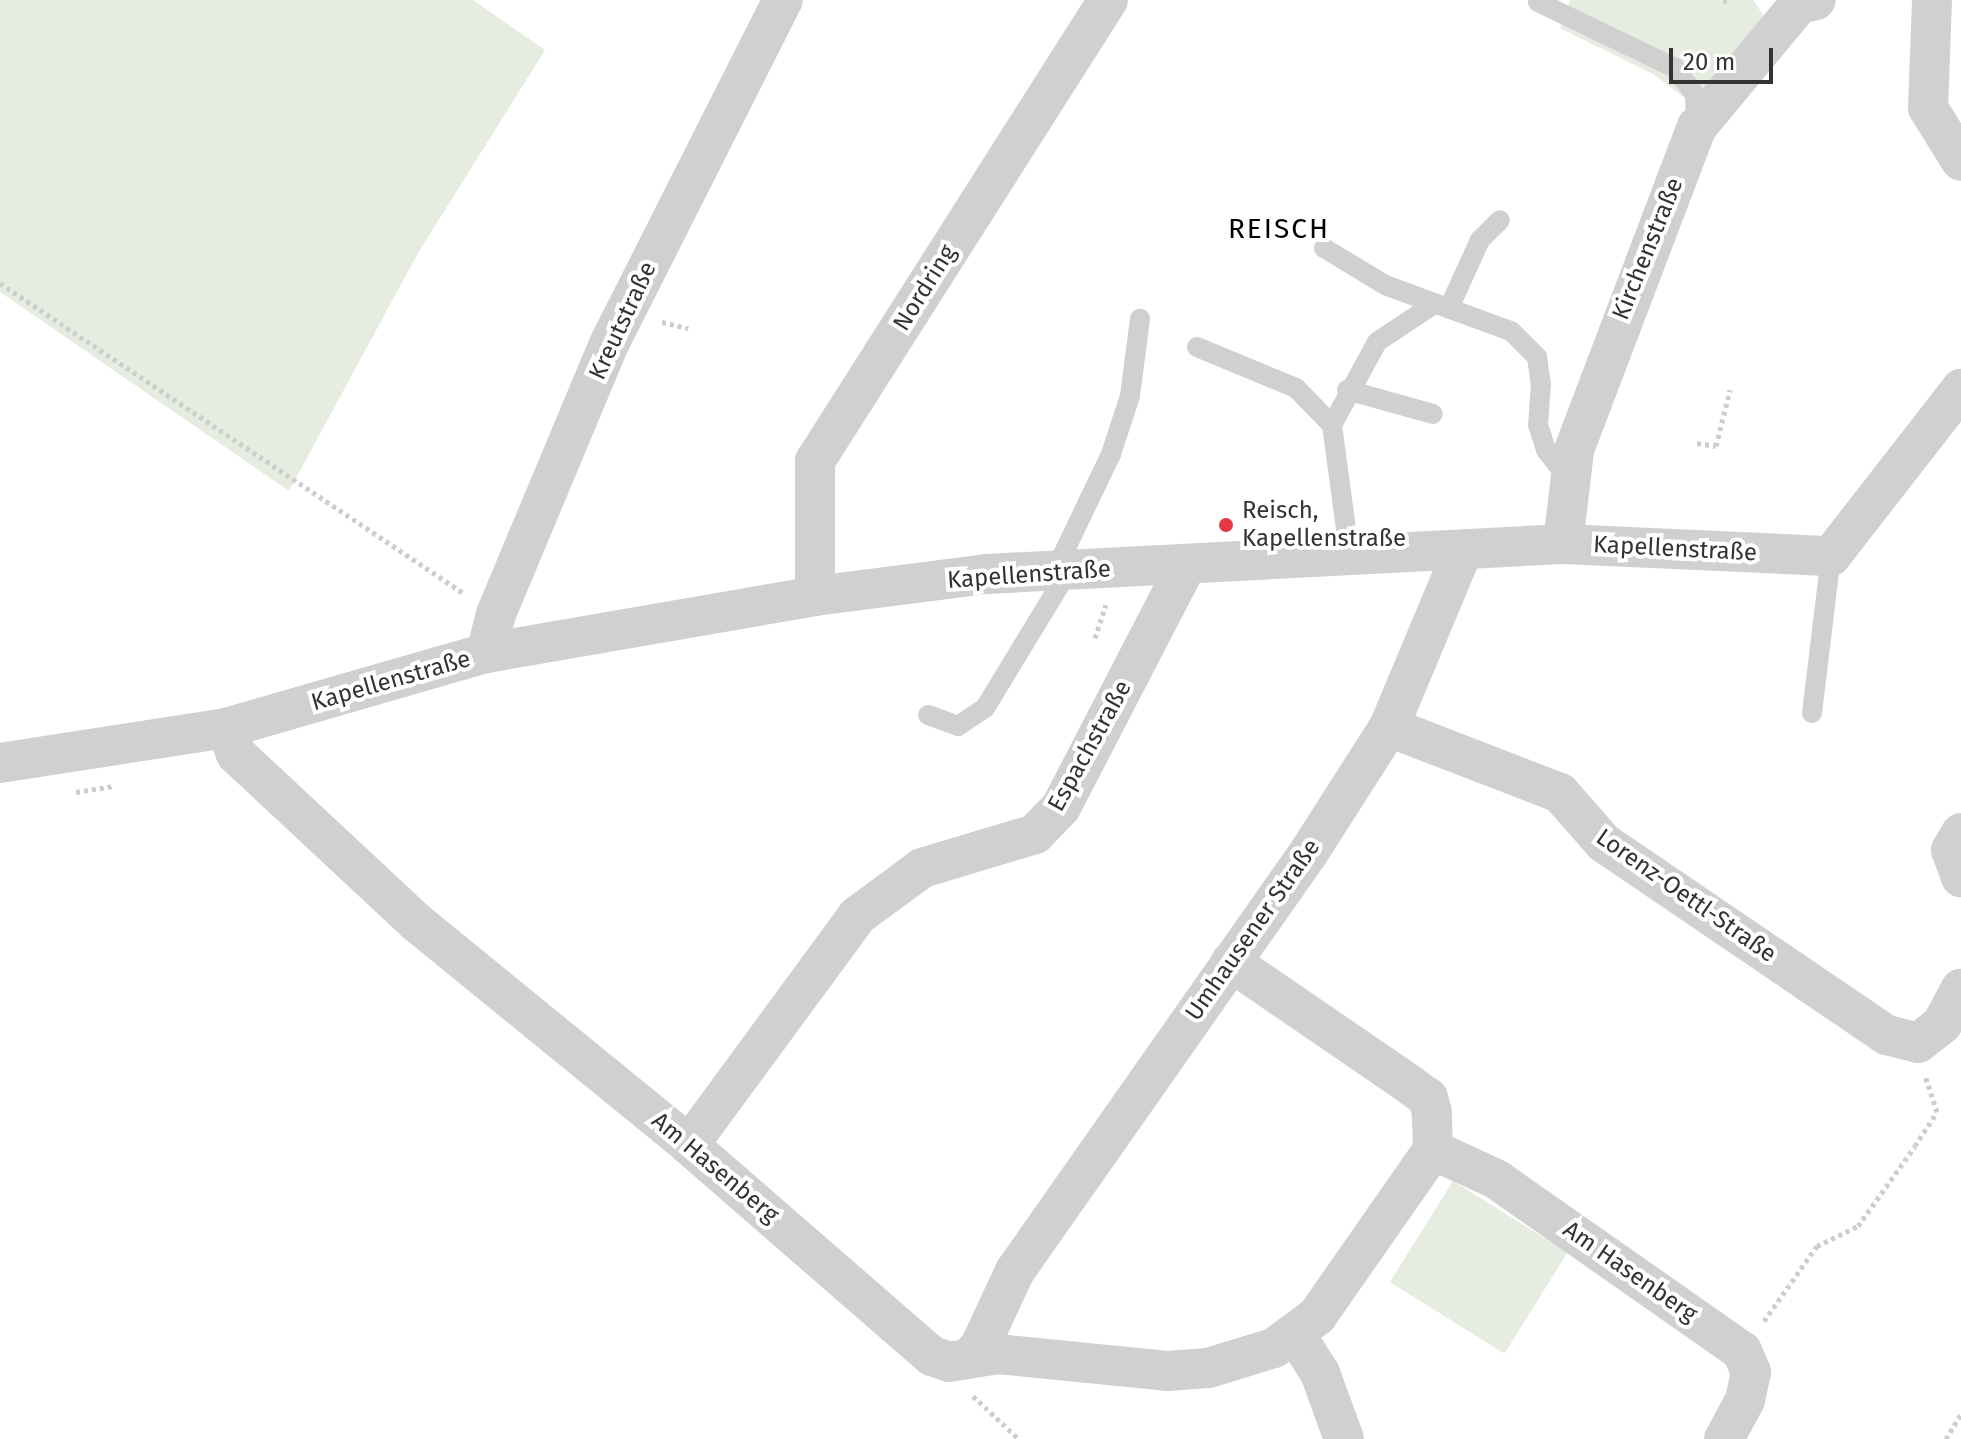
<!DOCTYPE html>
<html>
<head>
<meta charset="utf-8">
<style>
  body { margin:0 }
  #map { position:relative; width:1961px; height:1439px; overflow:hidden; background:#fff; font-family:"Fira Sans",sans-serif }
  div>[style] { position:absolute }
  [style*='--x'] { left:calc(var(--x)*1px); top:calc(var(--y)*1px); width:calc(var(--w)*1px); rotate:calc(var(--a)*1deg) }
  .green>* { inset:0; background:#e6ecdf; transform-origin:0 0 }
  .path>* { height:5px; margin-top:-2.5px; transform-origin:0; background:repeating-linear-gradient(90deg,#cdcdcd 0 4px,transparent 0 8px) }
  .lane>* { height:20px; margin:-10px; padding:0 10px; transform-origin:10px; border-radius:10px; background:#d0d0d0 }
  .street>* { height:40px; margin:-20px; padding:0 20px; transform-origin:20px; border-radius:20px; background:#d0d0d0 }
  .dots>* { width:22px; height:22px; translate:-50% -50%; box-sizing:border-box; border:4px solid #fff; border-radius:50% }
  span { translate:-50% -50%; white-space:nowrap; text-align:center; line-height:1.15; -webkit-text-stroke:8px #fff; paint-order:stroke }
  .street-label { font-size:24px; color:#333 }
  .poi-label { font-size:24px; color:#333 }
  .left { translate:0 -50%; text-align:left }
  .quarter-label { font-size:28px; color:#000; letter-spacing:2px }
  .scale { position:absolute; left:1669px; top:48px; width:104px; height:36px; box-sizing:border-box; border:4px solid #333; border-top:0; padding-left:10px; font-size:24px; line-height:28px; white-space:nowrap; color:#333; -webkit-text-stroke:6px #fff; paint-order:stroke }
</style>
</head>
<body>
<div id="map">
  <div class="green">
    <i style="clip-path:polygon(0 0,473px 0,545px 50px,418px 253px,289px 491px,0 292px)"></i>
    <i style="clip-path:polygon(1570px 0,1753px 0,1770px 25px,1710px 93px,1684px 97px,1653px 74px,1560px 28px)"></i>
    <i style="left:1453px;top:1181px;width:135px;height:119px;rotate:32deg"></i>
  </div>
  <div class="path">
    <i style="--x:1723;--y:1;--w:5;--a:-11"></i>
    <i style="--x:0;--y:283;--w:559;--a:33.78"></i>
    <i style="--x:662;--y:322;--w:27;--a:13"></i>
    <i style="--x:1697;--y:443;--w:19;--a:9"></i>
    <i style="--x:1716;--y:446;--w:58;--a:-76"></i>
    <i style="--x:1095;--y:638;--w:35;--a:-72"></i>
    <i style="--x:76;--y:792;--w:38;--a:-9"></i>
    <i style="--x:1764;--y:1321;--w:92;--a:-54.8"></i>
    <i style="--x:1817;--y:1246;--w:46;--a:-26"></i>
    <i style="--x:1858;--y:1226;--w:98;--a:-54.5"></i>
    <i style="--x:1915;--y:1146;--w:40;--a:-57.1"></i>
    <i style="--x:1937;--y:1112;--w:38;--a:-108"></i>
    <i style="--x:973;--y:1396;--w:63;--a:43.1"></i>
    <i style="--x:1946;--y:1439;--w:29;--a:-59"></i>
  </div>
  <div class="lane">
    <i style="--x:1538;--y:2;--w:152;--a:25.7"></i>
    <i style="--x:1675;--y:68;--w:34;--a:53"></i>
    <i style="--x:1695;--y:95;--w:28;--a:88"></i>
    <i style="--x:1324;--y:248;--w:71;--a:31.2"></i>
    <i style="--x:1385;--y:285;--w:134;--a:20.1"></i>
    <i style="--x:1511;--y:331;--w:37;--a:45"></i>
    <i style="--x:1537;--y:357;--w:27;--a:82"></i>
    <i style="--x:1541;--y:384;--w:41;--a:94.2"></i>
    <i style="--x:1538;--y:425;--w:26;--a:72"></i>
    <i style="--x:1546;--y:450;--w:36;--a:52"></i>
    <i style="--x:1449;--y:308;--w:75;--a:-65.5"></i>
    <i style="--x:1480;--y:240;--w:28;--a:-45"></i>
    <i style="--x:1197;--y:347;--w:107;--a:22.5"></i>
    <i style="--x:1296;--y:388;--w:52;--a:45.8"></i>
    <i style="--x:1332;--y:425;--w:134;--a:82.3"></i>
    <i style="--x:1347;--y:390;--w:89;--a:15.6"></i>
    <i style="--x:1332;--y:425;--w:94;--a:-61.5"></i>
    <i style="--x:1377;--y:342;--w:69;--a:-33.7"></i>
    <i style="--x:1055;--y:571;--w:130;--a:-64.4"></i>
    <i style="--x:1111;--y:454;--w:61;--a:-71.9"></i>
    <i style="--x:1130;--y:396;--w:78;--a:-82.6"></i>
    <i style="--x:1812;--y:713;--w:158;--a:-83.1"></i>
    <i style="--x:928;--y:715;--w:32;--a:20"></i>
    <i style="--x:958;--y:726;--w:32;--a:-34"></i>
    <i style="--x:985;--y:708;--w:162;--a:-58.7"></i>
  </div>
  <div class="street">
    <i style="--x:1932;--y:0;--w:108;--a:92.1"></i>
    <i style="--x:1928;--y:108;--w:62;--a:58.1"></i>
    <i style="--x:1563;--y:544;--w:95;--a:-83.3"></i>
    <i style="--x:1574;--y:450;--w:346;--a:-69.2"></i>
    <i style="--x:1697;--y:127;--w:160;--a:-50.3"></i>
    <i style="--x:1799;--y:4;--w:17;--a:-13"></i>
    <i style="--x:815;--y:596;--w:135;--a:-90"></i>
    <i style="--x:815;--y:461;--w:546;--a:-57.56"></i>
    <i style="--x:486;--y:653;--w:40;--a:-75.6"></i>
    <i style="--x:496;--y:614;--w:295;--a:-67.3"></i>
    <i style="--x:610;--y:342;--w:383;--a:-63.2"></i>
    <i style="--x:1389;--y:727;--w:183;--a:21.1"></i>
    <i style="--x:1560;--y:793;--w:67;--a:48.7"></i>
    <i style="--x:1604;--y:843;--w:342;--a:34.2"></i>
    <i style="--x:1887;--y:1035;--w:32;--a:14"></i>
    <i style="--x:1918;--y:1043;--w:31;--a:-38"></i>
    <i style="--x:1942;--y:1024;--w:40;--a:-62"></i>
    <i style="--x:226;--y:728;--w:28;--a:69"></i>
    <i style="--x:236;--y:754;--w:246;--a:43"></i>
    <i style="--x:416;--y:922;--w:353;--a:39.2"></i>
    <i style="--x:689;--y:1145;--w:322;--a:41"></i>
    <i style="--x:932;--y:1356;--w:18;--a:19"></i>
    <i style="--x:949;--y:1362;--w:50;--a:-9.3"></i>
    <i style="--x:998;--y:1354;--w:170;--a:5.7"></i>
    <i style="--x:1167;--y:1371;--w:41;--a:-4.2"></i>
    <i style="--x:1208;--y:1368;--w:69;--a:-16.9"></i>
    <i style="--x:1274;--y:1348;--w:54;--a:-36.7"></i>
    <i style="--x:1317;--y:1316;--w:203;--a:-55.1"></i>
    <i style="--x:1433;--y:1150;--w:38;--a:-92"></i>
    <i style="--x:1432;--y:1112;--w:15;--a:-106"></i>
    <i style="--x:1428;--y:1098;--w:24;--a:-144"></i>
    <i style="--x:1409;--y:1084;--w:216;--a:-145.6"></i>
    <i style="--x:0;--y:763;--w:229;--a:-8.8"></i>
    <i style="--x:226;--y:728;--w:271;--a:-16.1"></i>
    <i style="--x:486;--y:653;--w:334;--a:-9.8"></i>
    <i style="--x:815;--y:596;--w:173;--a:-7.3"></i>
    <i style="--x:987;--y:574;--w:577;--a:-2.98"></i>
    <i style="--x:1563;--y:544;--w:268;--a:2.6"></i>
    <i style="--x:1831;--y:556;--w:212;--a:-52.1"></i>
    <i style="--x:1961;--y:833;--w:20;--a:120"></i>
    <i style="--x:1951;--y:850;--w:29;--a:70"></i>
    <i style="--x:689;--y:1145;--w:284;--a:-53.7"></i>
    <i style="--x:857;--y:916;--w:81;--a:-36.4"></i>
    <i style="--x:922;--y:868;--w:118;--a:-16.7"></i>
    <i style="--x:1035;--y:834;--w:37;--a:-46"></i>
    <i style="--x:1061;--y:807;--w:271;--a:-62.6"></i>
    <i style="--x:1433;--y:1150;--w:69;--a:24.7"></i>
    <i style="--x:1496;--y:1179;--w:300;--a:35"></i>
    <i style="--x:1742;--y:1351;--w:23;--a:67"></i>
    <i style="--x:1751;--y:1372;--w:29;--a:102"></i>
    <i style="--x:1745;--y:1400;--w:44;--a:118.3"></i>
    <i style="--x:1295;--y:1334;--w:46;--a:57.3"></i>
    <i style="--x:1320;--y:1373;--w:70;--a:70"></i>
    <i style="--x:969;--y:1358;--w:16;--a:-47"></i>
    <i style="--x:980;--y:1346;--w:83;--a:-65"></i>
    <i style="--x:1015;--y:1271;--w:512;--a:-54.94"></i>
    <i style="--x:1309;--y:852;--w:148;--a:-57.4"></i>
    <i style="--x:1389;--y:727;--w:192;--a:-67.3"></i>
  </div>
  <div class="dots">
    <i style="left:1226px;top:525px;background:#e63946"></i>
  </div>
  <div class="street-label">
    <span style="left:1648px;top:249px;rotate:-68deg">Kirchenstraße</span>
    <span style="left:925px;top:288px;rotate:-58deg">Nordring</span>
    <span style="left:623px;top:321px;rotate:-65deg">Kreutstraße</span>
    <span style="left:1675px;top:549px;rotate:3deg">Kapellenstraße</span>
    <span style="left:1029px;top:575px;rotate:-4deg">Kapellenstraße</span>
    <span style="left:391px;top:681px;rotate:-16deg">Kapellenstraße</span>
    <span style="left:1090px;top:746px;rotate:-61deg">Espachstraße</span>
    <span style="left:1686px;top:896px;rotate:35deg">Lorenz-Oettl-Straße</span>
    <span style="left:1253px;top:930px;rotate:-55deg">Umhausener Straße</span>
    <span style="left:715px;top:1168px;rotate:40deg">Am Hasenberg</span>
    <span style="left:1630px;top:1272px;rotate:35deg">Am Hasenberg</span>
  </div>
  <div class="poi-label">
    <span class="left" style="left:1242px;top:525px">Reisch,<br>Kapellenstraße</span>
  </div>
  <div class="quarter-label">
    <span style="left:1279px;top:229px">REISCH</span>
  </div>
  <div class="scale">20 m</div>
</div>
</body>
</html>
